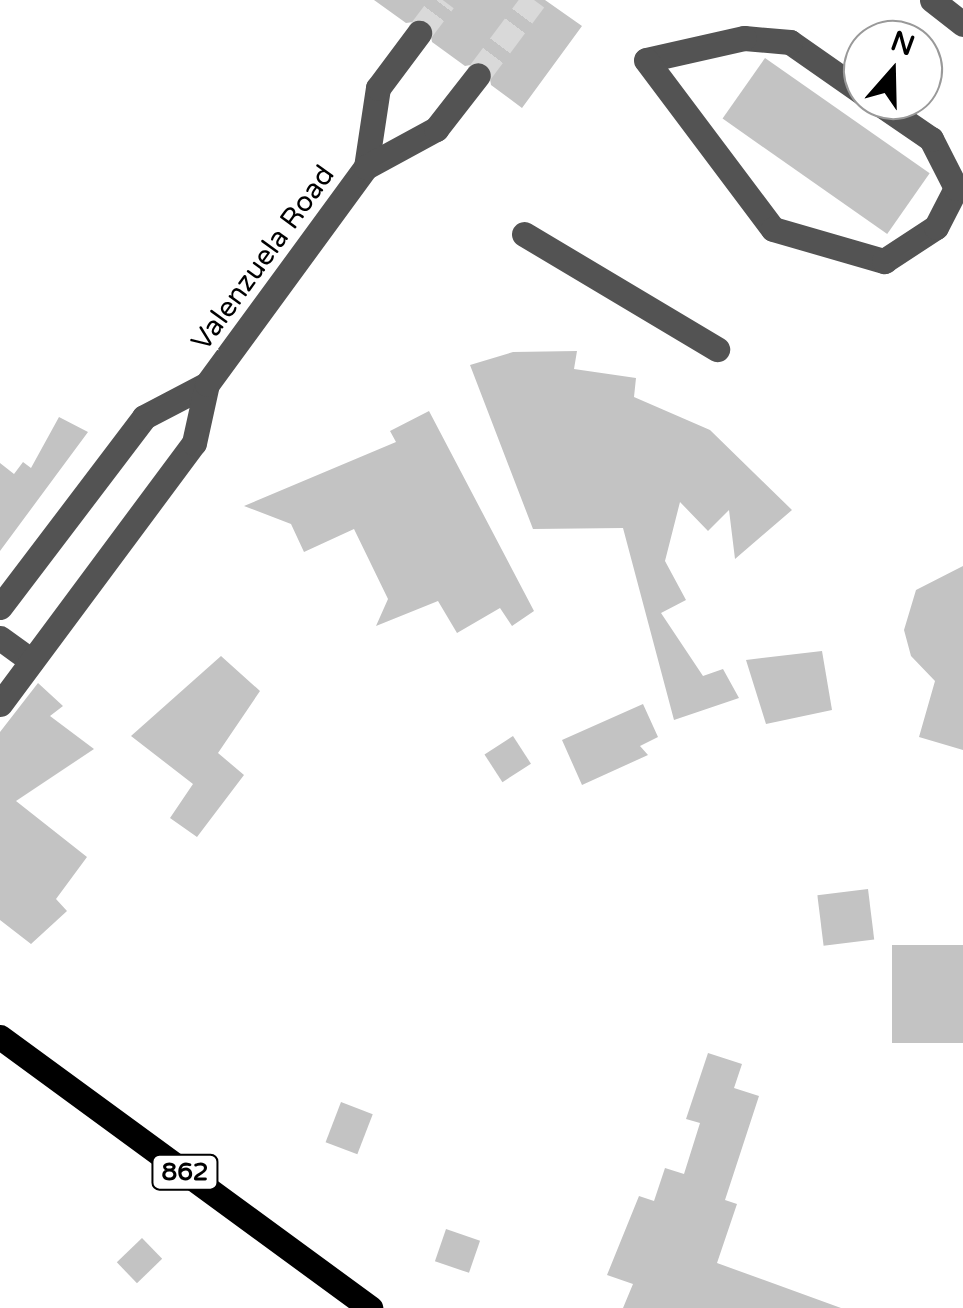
<!DOCTYPE html>
<html>
<head>
<meta charset="utf-8">
<style>
  body { margin:0 }
  #map { position:relative; width:963px; height:1308px; overflow:hidden; background:#fff; font-family:"Varela Round",sans-serif }
  div>[style] { position:absolute }
  [style*='--x'] { left:calc(var(--x)*1px); top:calc(var(--y)*1px); width:calc(var(--w)*1px); rotate:calc(var(--a)*1deg) }
  .building>* { inset:0; background:#c3c3c3; transform-origin:0 0 }
  .minor-tunnel>* { height:25px; margin-top:-12.5px; transform-origin:0; background:repeating-linear-gradient(90deg,#d9d9d9 0 25px,transparent 0 37px) }
  .minor>* { height:25px; margin:-12.5px; padding:0 12.5px; transform-origin:12.5px; border-radius:12.5px; background:#535353 }
  .major>* { height:25px; margin:-12.5px; padding:0 12.5px; transform-origin:12.5px; border-radius:12.5px; background:#000 }
  span { translate:-50% -50%; white-space:nowrap; text-align:center; line-height:1.15; -webkit-text-stroke:9px #fff; paint-order:stroke }
  .shield-label span { padding:2px 8px; background:#fff; border:2px solid; border-radius:8px; -webkit-text-stroke-width:0 }
  .shield-label { font-size:25px; color:#000; font-weight:700 }
  .street-label { font-size:28px; color:#000 }
  .north { position:absolute; left:843px; top:20px; width:100px; height:100px; box-sizing:border-box; background:#fff; border:2px solid #999; border-radius:50%; rotate:20deg; font-size:28px; font-weight:700; line-height:40px; text-align:center; color:#000 }
  .north::after { content:''; display:block; margin:auto; width:35px; height:45px; background:#000; clip-path:polygon(50% 0,100% 100%,50% 72%,0 100%) }
</style>
</head>
<body>
<div id="map">
  <div class="building">
    <i style="clip-path:polygon(374px 0,545px 0,582px 26px,522px 108px,491px 85px,487px 62px,465px 66px,432px 42px,428px 20px,406px 23px)"></i>
    <i style="left:765px;top:58px;width:201px;height:74px;rotate:35deg"></i>
    <i style="clip-path:polygon(577px 351px,574px 369px,636px 378px,634px 397px,710px 430px,792px 510px,735px 559px,729px 510px,708px 531px,680px 502px,665px 561px,686px 600px,661px 613px,703px 676px,723px 669px,739px 698px,674px 720px,623px 528px,533px 529px,470px 365px,513px 352px)"></i>
    <i style="clip-path:polygon(429px 411px,534px 611px,512px 626px,500px 608px,457px 633px,438px 601px,376px 626px,388px 599px,354px 529px,304px 552px,291px 524px,244px 506px,396px 442px,390px 431px)"></i>
    <i style="clip-path:polygon(59px 417px,88px 432px,0 551px,0 463px,14px 474px,23px 462px,31px 468px)"></i>
    <i style="clip-path:polygon(963px 566px,963px 750px,919px 737px,935px 681px,911px 656px,904px 630px,916px 590px)"></i>
    <i style="clip-path:polygon(822px 651px,832px 710px,766px 724px,746px 660px)"></i>
    <i style="clip-path:polygon(221px 656px,260px 691px,218px 753px,244px 775px,197px 837px,170px 818px,193px 784px,131px 736px)"></i>
    <i style="clip-path:polygon(38px 683px,63px 706px,50px 716px,94px 749px,16px 801px,87px 857px,56px 899px,67px 911px,31px 944px,0 920px,0 732px)"></i>
    <i style="clip-path:polygon(643px 704px,658px 737px,640px 746px,648px 755px,582px 785px,562px 740px)"></i>
    <i style="left:513px;top:736px;width:33px;height:34px;rotate:57deg"></i>
    <i style="left:868px;top:889px;width:51px;height:51px;rotate:83deg"></i>
    <i style="left:963px;top:945px;width:98px;height:71px;rotate:90deg"></i>
    <i style="clip-path:polygon(708px 1053px,742px 1064px,734px 1088px,759px 1096px,725px 1200px,737px 1204px,717px 1263px,841px 1308px,623px 1308px,633px 1284px,607px 1275px,639px 1196px,654px 1201px,665px 1168px,684px 1174px,700px 1123px,686px 1119px)"></i>
    <i style="left:341px;top:1102px;width:34px;height:43px;rotate:21deg"></i>
    <i style="left:446px;top:1229px;width:36px;height:34px;rotate:19deg"></i>
    <i style="left:142px;top:1238px;width:29px;height:35px;rotate:46deg"></i>
  </div>
  <div class="minor-tunnel">
    <i style="--x:419;--y:33;--w:41;--a:-52.9"></i>
    <i style="--x:478;--y:75;--w:94;--a:-53.3"></i>
  </div>
  <div class="minor">
    <i style="--x:932;--y:0;--w:39;--a:38"></i>
    <i style="--x:863;--y:93;--w:89;--a:-145.1"></i>
    <i style="--x:790;--y:42;--w:46;--a:-175"></i>
    <i style="--x:744;--y:38;--w:100;--a:167.3"></i>
    <i style="--x:646;--y:60;--w:211;--a:53.1"></i>
    <i style="--x:773;--y:229;--w:116;--a:16.1"></i>
    <i style="--x:884;--y:261;--w:62;--a:-33.2"></i>
    <i style="--x:936;--y:227;--w:44;--a:-62.9"></i>
    <i style="--x:956;--y:188;--w:55;--a:-117"></i>
    <i style="--x:931;--y:139;--w:69;--a:-145.6"></i>
    <i style="--x:366;--y:167;--w:80;--a:-81.4"></i>
    <i style="--x:378;--y:88;--w:69;--a:-53.3"></i>
    <i style="--x:524;--y:234;--w:225;--a:30.8"></i>
    <i style="--x:0;--y:607;--w:238;--a:-52.8"></i>
    <i style="--x:144;--y:417;--w:71;--a:-27.6"></i>
    <i style="--x:0;--y:638;--w:39;--a:36"></i>
    <i style="--x:0;--y:704;--w:325;--a:-53.4"></i>
    <i style="--x:194;--y:443;--w:60;--a:-77.6"></i>
    <i style="--x:207;--y:384;--w:269;--a:-53.8"></i>
    <i style="--x:366;--y:167;--w:80;--a:-28.5"></i>
    <i style="--x:436;--y:129;--w:68;--a:-52.1"></i>
  </div>
  <div class="major">
    <i style="--x:0;--y:1037;--w:459;--a:36.2"></i>
  </div>
  <div class="shield-label">
    <span style="left:185px;top:1172px">862</span>
  </div>
  <div class="street-label">
    <span style="left:263px;top:258px;rotate:-54deg">Valenzuela Road</span>
  </div>
  <div class="north">N</div>
</div>
</body>
</html>
